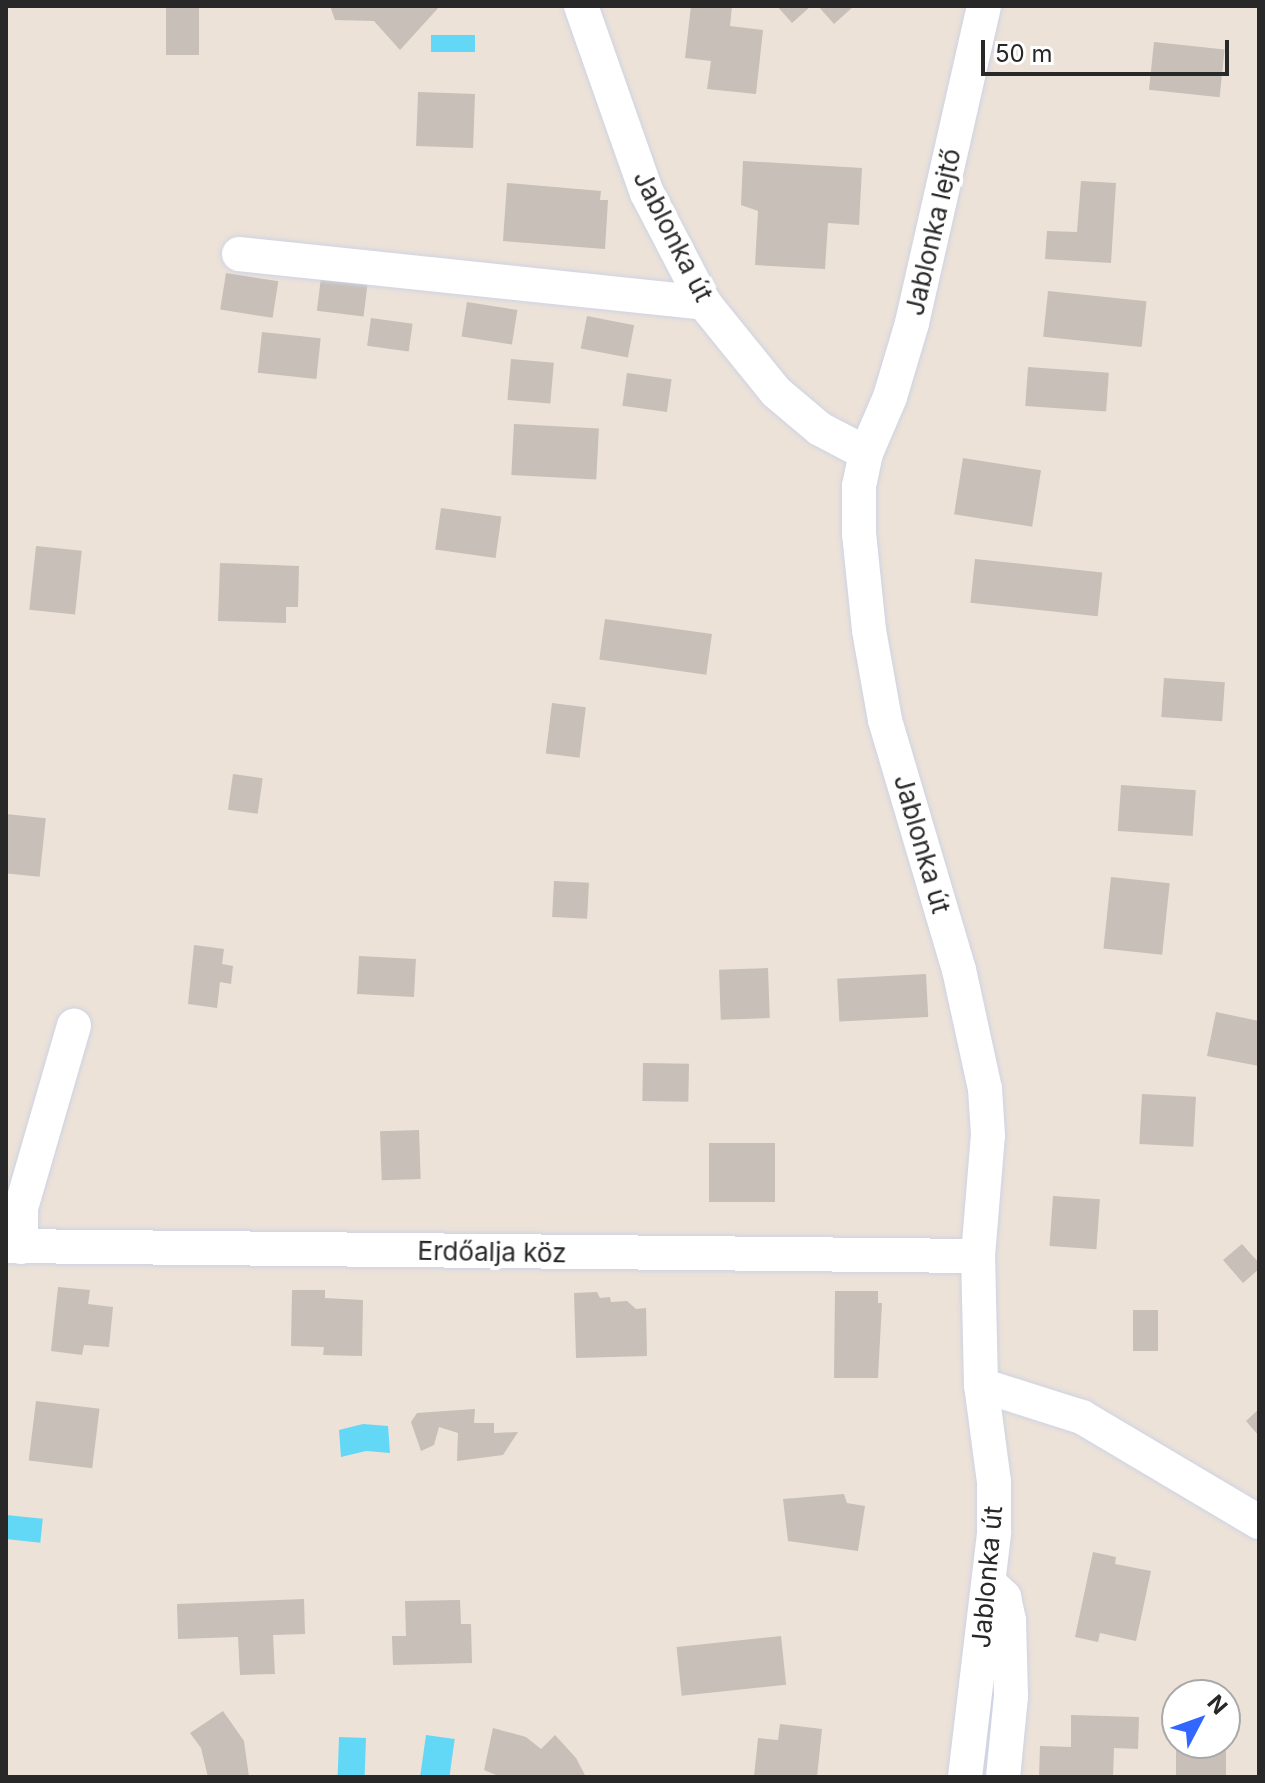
<!DOCTYPE html>
<html>
<head>
<meta charset="utf-8">
<style>
  body { margin:0 }
  #map { position:relative; width:1265px; height:1783px; overflow:hidden; background:#ece2d8; font-family:Inter,sans-serif }
  div>[style] { position:absolute }
  [style*='--x'] { left:calc(var(--x)*1px); top:calc(var(--y)*1px); width:calc(var(--w)*1px); rotate:calc(var(--a)*1deg) }
  .water>* { inset:0; background:#63d8f6; transform-origin:0 0 }
  .building>* { inset:0; background:#c7bfb8; transform-origin:0 0 }
  .roads { filter:drop-shadow(0 0 2px #ced3e3) drop-shadow(0 0 2px #ced3e3) }
  .minor>* { height:34px; margin:-17px; padding:0 17px; transform-origin:17px; border-radius:17px; background:#fff }
  span { translate:-50% -50%; white-space:nowrap; text-align:center; line-height:1.15; -webkit-text-stroke:8px #fff; paint-order:stroke }
  .street-label { font-size:26px; color:#282828 }
  .frame { position:absolute; inset:0; border:8px solid #282828; pointer-events:none }
  .north { position:absolute; left:1161px; top:1679px; width:80px; height:80px; box-sizing:border-box; background:#fff; border:2px solid #a9a9a9; border-radius:50%; rotate:49deg; font-size:22px; font-weight:700; line-height:32px; text-align:center; color:#282828 }
  .north::after { content:''; display:block; margin:auto; width:28px; height:36px; background:#3266ff; clip-path:polygon(50% 0,100% 100%,50% 72%,0 100%) }
  .scale { position:absolute; left:981px; top:40px; width:248px; height:36px; box-sizing:border-box; border:4px solid #282828; border-top:0; padding-left:10px; font-size:24px; line-height:28px; white-space:nowrap; color:#282828; -webkit-text-stroke:6px #fff; paint-order:stroke }
</style>
</head>
<body>
<div id="map">
  <div class="water">
    <i style="left:431px;top:35px;width:44px;height:17px"></i>
    <i style="clip-path:polygon(363px 1424px,388px 1426px,390px 1453px,366px 1451px,341px 1457px,339px 1430px)"></i>
    <i style="left:6px;top:1515px;width:37px;height:24px;rotate:6deg"></i>
    <i style="left:426px;top:1735px;width:29px;height:42px;rotate:8deg"></i>
    <i style="left:339px;top:1737px;width:27px;height:40px;rotate:2deg"></i>
  </div>
  <div class="building">
    <i style="left:166px;top:6px;width:33px;height:49px"></i>
    <i style="clip-path:polygon(330px 6px,440px 6px,400px 50px,374px 21px,335px 20px)"></i>
    <i style="clip-path:polygon(691px 6px,732px 6px,730px 26px,763px 30px,756px 94px,707px 89px,711px 61px,685px 58px)"></i>
    <i style="clip-path:polygon(777px 6px,811px 6px,792px 23px)"></i>
    <i style="clip-path:polygon(818px 6px,854px 6px,834px 24px)"></i>
    <i style="left:1154px;top:42px;width:71px;height:48px;rotate:6deg"></i>
    <i style="left:418px;top:92px;width:57px;height:54px;rotate:2deg"></i>
    <i style="clip-path:polygon(743px 161px,862px 168px,859px 225px,828px 223px,825px 269px,755px 265px,758px 211px,741px 205px)"></i>
    <i style="clip-path:polygon(1081px 181px,1116px 183px,1111px 263px,1045px 259px,1047px 231px,1077px 232px)"></i>
    <i style="clip-path:polygon(507px 183px,601px 191px,600px 200px,608px 200px,605px 249px,503px 241px)"></i>
    <i style="left:322px;top:269px;width:47px;height:42px;rotate:7deg"></i>
    <i style="left:226px;top:273px;width:53px;height:37px;rotate:9deg"></i>
    <i style="left:1048px;top:291px;width:99px;height:46px;rotate:6deg"></i>
    <i style="left:467px;top:302px;width:51px;height:35px;rotate:9deg"></i>
    <i style="left:587px;top:316px;width:48px;height:33px;rotate:11deg"></i>
    <i style="left:371px;top:318px;width:42px;height:28px;rotate:8deg"></i>
    <i style="left:262px;top:332px;width:59px;height:41px;rotate:6deg"></i>
    <i style="left:511px;top:359px;width:43px;height:41px;rotate:5deg"></i>
    <i style="left:1028px;top:367px;width:81px;height:39px;rotate:4deg"></i>
    <i style="left:627px;top:373px;width:45px;height:33px;rotate:8deg"></i>
    <i style="left:514px;top:424px;width:85px;height:51px;rotate:3deg"></i>
    <i style="left:963px;top:458px;width:79px;height:57px;rotate:9deg"></i>
    <i style="left:441px;top:508px;width:61px;height:42px;rotate:8deg"></i>
    <i style="left:36px;top:546px;width:46px;height:64px;rotate:6deg"></i>
    <i style="left:975px;top:559px;width:128px;height:44px;rotate:6deg"></i>
    <i style="clip-path:polygon(220px 563px,299px 566px,298px 607px,286px 607px,286px 623px,218px 621px)"></i>
    <i style="left:605px;top:619px;width:108px;height:41px;rotate:8deg"></i>
    <i style="left:1164px;top:678px;width:61px;height:39px;rotate:4deg"></i>
    <i style="left:552px;top:703px;width:34px;height:51px;rotate:7deg"></i>
    <i style="left:233px;top:774px;width:30px;height:36px;rotate:8deg"></i>
    <i style="left:1121px;top:785px;width:75px;height:46px;rotate:4deg"></i>
    <i style="left:6px;top:814px;width:40px;height:59px;rotate:6deg"></i>
    <i style="left:1111px;top:877px;width:59px;height:72px;rotate:6deg"></i>
    <i style="left:554px;top:881px;width:35px;height:36px;rotate:3deg"></i>
    <i style="clip-path:polygon(194px 945px,224px 949px,222px 964px,233px 966px,231px 984px,220px 982px,217px 1008px,188px 1004px)"></i>
    <i style="left:359px;top:956px;width:57px;height:38px;rotate:3deg"></i>
    <i style="left:768px;top:968px;width:50px;height:49px;rotate:88deg"></i>
    <i style="left:926px;top:974px;width:43px;height:89px;rotate:87deg"></i>
    <i style="clip-path:polygon(1216px 1012px,1259px 1021px,1259px 1066px,1207px 1056px)"></i>
    <i style="left:643px;top:1063px;width:46px;height:38px;rotate:1deg"></i>
    <i style="left:1142px;top:1094px;width:54px;height:50px;rotate:3deg"></i>
    <i style="left:419px;top:1130px;width:49px;height:39px;rotate:88deg"></i>
    <i style="left:709px;top:1143px;width:66px;height:59px"></i>
    <i style="left:1053px;top:1196px;width:47px;height:50px;rotate:4deg"></i>
    <i style="clip-path:polygon(1242px 1244px,1259px 1263px,1259px 1269px,1243px 1283px,1223px 1260px)"></i>
    <i style="clip-path:polygon(58px 1287px,90px 1290px,88px 1304px,113px 1307px,109px 1347px,84px 1345px,82px 1355px,51px 1351px)"></i>
    <i style="clip-path:polygon(292px 1290px,325px 1290px,325px 1298px,363px 1300px,362px 1356px,323px 1355px,324px 1347px,291px 1346px)"></i>
    <i style="clip-path:polygon(835px 1291px,878px 1291px,878px 1303px,882px 1303px,878px 1378px,834px 1378px)"></i>
    <i style="clip-path:polygon(597px 1292px,600px 1298px,610px 1297px,611px 1302px,627px 1301px,636px 1309px,646px 1308px,647px 1356px,576px 1358px,574px 1293px)"></i>
    <i style="left:1133px;top:1310px;width:25px;height:41px"></i>
    <i style="left:36px;top:1401px;width:64px;height:60px;rotate:7deg"></i>
    <i style="clip-path:polygon(475px 1409px,474px 1423px,494px 1423px,494px 1433px,518px 1432px,503px 1455px,457px 1461px,458px 1433px,439px 1427px,434px 1445px,421px 1451px,411px 1422px,417px 1413px)"></i>
    <i style="clip-path:polygon(1259px 1409px,1259px 1436px,1246px 1421px)"></i>
    <i style="clip-path:polygon(844px 1494px,847px 1503px,865px 1506px,858px 1551px,788px 1541px,783px 1499px)"></i>
    <i style="clip-path:polygon(1093px 1552px,1116px 1557px,1115px 1564px,1151px 1571px,1136px 1641px,1100px 1633px,1098px 1642px,1075px 1637px)"></i>
    <i style="clip-path:polygon(304px 1599px,305px 1634px,273px 1635px,275px 1674px,240px 1675px,238px 1637px,178px 1639px,177px 1604px)"></i>
    <i style="clip-path:polygon(460px 1600px,461px 1624px,471px 1624px,472px 1663px,393px 1665px,392px 1636px,406px 1636px,405px 1601px)"></i>
    <i style="left:781px;top:1636px;width:49px;height:105px;rotate:84deg"></i>
    <i style="clip-path:polygon(223px 1711px,244px 1741px,249px 1777px,208px 1777px,201px 1748px,190px 1733px)"></i>
    <i style="clip-path:polygon(1071px 1715px,1139px 1717px,1138px 1749px,1114px 1748px,1113px 1777px,1039px 1776px,1040px 1746px,1071px 1747px)"></i>
    <i style="clip-path:polygon(780px 1724px,822px 1729px,817px 1777px,754px 1777px,758px 1738px,778px 1740px)"></i>
    <i style="clip-path:polygon(493px 1728px,526px 1737px,541px 1749px,555px 1735px,576px 1758px,586px 1777px,501px 1777px,484px 1770px)"></i>
    <i style="left:1176px;top:1743px;width:50px;height:34px"></i>
  </div>
  <div class="roads">
    <div class="minor">
      <i style="--x:581;--y:6;--w:198;--a:70.6"></i>
      <i style="--x:647;--y:193;--w:124;--a:62.6"></i>
      <i style="--x:704;--y:303;--w:114;--a:51"></i>
      <i style="--x:776;--y:392;--w:57;--a:40.1"></i>
      <i style="--x:820;--y:429;--w:52;--a:27.6"></i>
      <i style="--x:239;--y:254;--w:468;--a:6"></i>
      <i style="--x:6;--y:1246;--w:972;--a:0.59"></i>
      <i style="--x:21;--y:1247;--w:39;--a:-90"></i>
      <i style="--x:21;--y:1208;--w:190;--a:-73.8"></i>
      <i style="--x:981;--y:1385;--w:106;--a:17.6"></i>
      <i style="--x:1082;--y:1417;--w:206;--a:30.7"></i>
      <i style="--x:989;--y:1583;--w:21;--a:43"></i>
      <i style="--x:1004;--y:1597;--w:24;--a:78"></i>
      <i style="--x:1009;--y:1620;--w:76;--a:88.5"></i>
      <i style="--x:1011;--y:1696;--w:81;--a:95.6"></i>
      <i style="--x:965;--y:1777;--w:247;--a:-83.2"></i>
      <i style="--x:994;--y:1532;--w:50;--a:-90"></i>
      <i style="--x:994;--y:1482;--w:98;--a:-97.6"></i>
      <i style="--x:981;--y:1385;--w:129;--a:-91.3"></i>
      <i style="--x:978;--y:1256;--w:121;--a:-85.3"></i>
      <i style="--x:988;--y:1135;--w:46;--a:-93.7"></i>
      <i style="--x:985;--y:1089;--w:122;--a:-102.3"></i>
      <i style="--x:959;--y:970;--w:261;--a:-106.5"></i>
      <i style="--x:885;--y:720;--w:91;--a:-100.1"></i>
      <i style="--x:869;--y:630;--w:97;--a:-95.9"></i>
      <i style="--x:859;--y:534;--w:48;--a:-90"></i>
      <i style="--x:859;--y:486;--w:34;--a:-78"></i>
      <i style="--x:866;--y:453;--w:61;--a:-66.8"></i>
      <i style="--x:890;--y:397;--w:77;--a:-73.4"></i>
      <i style="--x:912;--y:323;--w:325;--a:-77.2"></i>
    </div>
  </div>
  <div class="street-label">
    <span style="left:933px;top:232px;rotate:-77deg">Jablonka lejtő</span>
    <span style="left:673px;top:236px;rotate:63deg">Jablonka út</span>
    <span style="left:922px;top:844px;rotate:74deg">Jablonka út</span>
    <span style="left:492px;top:1252px;rotate:1deg">Erdőalja köz</span>
    <span style="left:987px;top:1577px;rotate:-85deg">Jablonka út</span>
  </div>
  <div class="frame"></div>
  <div class="north">N</div>
  <div class="scale">50 m</div>
</div>
</body>
</html>
